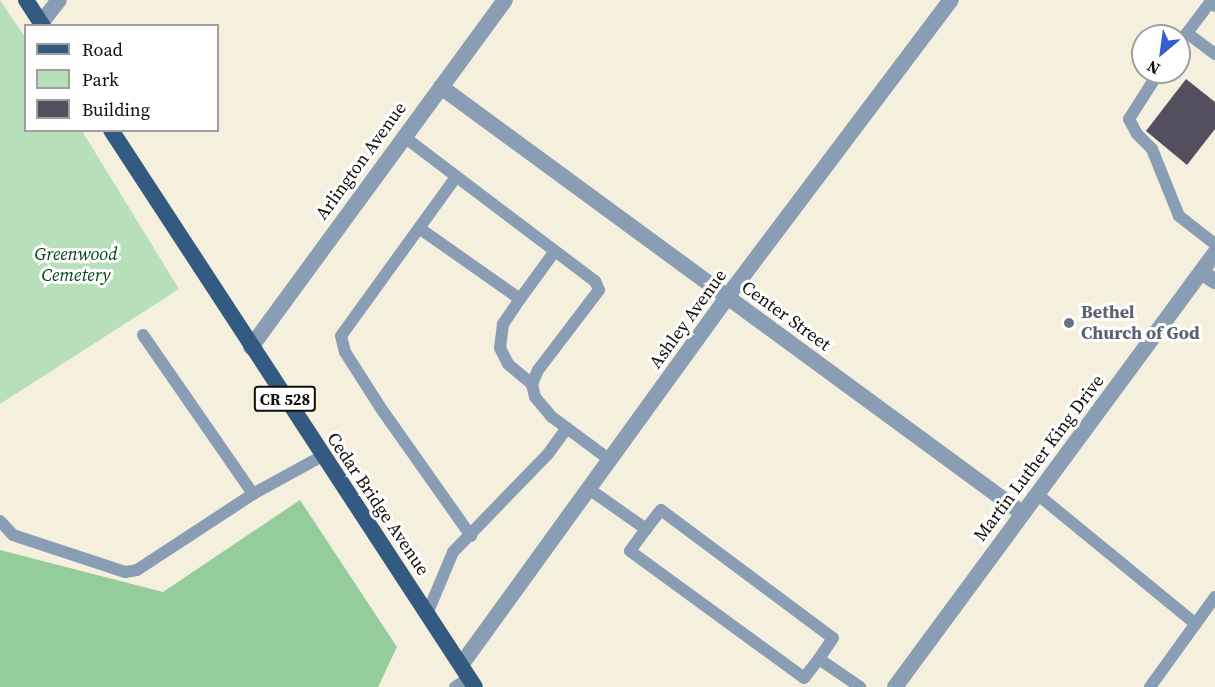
<!DOCTYPE html>
<html>
<head>
<meta charset="utf-8">
<style>
  body { margin:0 }
  #map { position:relative; width:1215px; height:687px; overflow:hidden; background:#f5f0de; font-family:"Source Serif 4",serif }
  div>[style] { position:absolute }
  [style*='--x'] { left:calc(var(--x)*1px); top:calc(var(--y)*1px); width:calc(var(--w)*1px); rotate:calc(var(--a)*1deg) }
  .green>* { inset:0; background:#b6dfba }
  .forest>* { inset:0; background:#94cd9b }
  .building>* { inset:0; background:#544f5e }
  .service>* { height:12px; margin:-6px; padding:0 6px; transform-origin:6px; border-radius:6px; background:#899eb5 }
  .minor>* { height:16px; margin:-8px; padding:0 8px; transform-origin:8px; border-radius:8px; background:#899eb5 }
  .primary>* { height:16px; margin:-8px; padding:0 8px; transform-origin:8px; border-radius:8px; background:#335a81 }
  .dots>* { width:16px; height:16px; translate:-50% -50%; box-sizing:border-box; border:3px solid #fff; border-radius:50% }
  span { translate:-50% -50%; white-space:nowrap; text-align:center; line-height:1.15; -webkit-text-stroke:6px #fff; paint-order:stroke }
  .shield-label span { padding:2px 4px; background:#fff; border:2px solid; border-radius:4px; -webkit-text-stroke-width:0 }
  .shield-label { font-size:16px; color:#110f09; font-weight:700 }
  .street-label { font-size:18px; color:#110f09 }
  .park-label { font-size:18px; color:#004416; font-style:italic }
  .worship-label { font-size:18px; color:#5b616d; font-weight:700 }
  .left { translate:0 -50%; text-align:left }
  .legend { position:absolute; left:24px; top:24px; width:195px; height:108px; box-sizing:border-box; background:#fff; border:2px solid #a09f9d; margin:0; padding:8px 10px; list-style:none; font-size:18px; color:#110f09 }
  .legend li { display:flex; align-items:center; gap:12px; height:30px }
  .legend b { width:30px; border:2px solid #a09f9d }
  .north { position:absolute; left:1131px; top:24px; width:60px; height:60px; box-sizing:border-box; background:#fff; border:2px solid #a09f9d; border-radius:50%; rotate:209deg; font-size:16px; font-weight:700; line-height:24px; text-align:center; color:#110f09 }
  .north::after { content:''; display:block; margin:auto; width:21px; height:27px; background:#385dce; clip-path:polygon(50% 0,100% 100%,50% 72%,0 100%) }
</style>
</head>
<body>
<div id="map">
  <div class="green">
    <i style="clip-path:polygon(0 0,25px 37px,26px 130px,82px 131px,179px 289px,0 404px)"></i>
  </div>
  <div class="forest">
    <i style="clip-path:polygon(300px 500px,397px 647px,378px 687px,0 687px,0 550px,163px 592px)"></i>
  </div>
  <div class="building">
    <i style="clip-path:polygon(1186px 79px,1215px 102px,1215px 129px,1187px 165px,1146px 131px)"></i>
  </div>
  <div class="service">
    <i style="--x:1187;--y:33;--w:39;--a:-53"></i>
    <i style="--x:1210;--y:2;--w:6;--a:39"></i>
    <i style="--x:1179;--y:44;--w:14;--a:-54"></i>
    <i style="--x:1187;--y:33;--w:35;--a:37"></i>
    <i style="--x:1159;--y:72;--w:56;--a:122.6"></i>
    <i style="--x:1129;--y:119;--w:17;--a:62"></i>
    <i style="--x:1137;--y:134;--w:21;--a:45"></i>
    <i style="--x:1152;--y:149;--w:72;--a:68.1"></i>
    <i style="--x:1179;--y:216;--w:46;--a:37.9"></i>
    <i style="--x:403;--y:136;--w:241;--a:37.1"></i>
    <i style="--x:595;--y:281;--w:10;--a:66"></i>
    <i style="--x:599;--y:290;--w:101;--a:127.3"></i>
    <i style="--x:538;--y:370;--w:15;--a:113"></i>
    <i style="--x:532;--y:384;--w:13;--a:77"></i>
    <i style="--x:535;--y:397;--w:26;--a:50"></i>
    <i style="--x:552;--y:417;--w:72;--a:36.6"></i>
    <i style="--x:456;--y:177;--w:196;--a:125.9"></i>
    <i style="--x:341;--y:336;--w:16;--a:76"></i>
    <i style="--x:345;--y:352;--w:65;--a:57.5"></i>
    <i style="--x:380;--y:407;--w:158;--a:54.8"></i>
    <i style="--x:419;--y:228;--w:123;--a:35.1"></i>
    <i style="--x:520;--y:299;--w:30;--a:124"></i>
    <i style="--x:503;--y:324;--w:24;--a:97"></i>
    <i style="--x:500;--y:348;--w:18;--a:63"></i>
    <i style="--x:508;--y:364;--w:31;--a:40"></i>
    <i style="--x:520;--y:299;--w:59;--a:-53.9"></i>
    <i style="--x:143;--y:335;--w:193;--a:55.3"></i>
    <i style="--x:253;--y:494;--w:79;--a:-28.8"></i>
    <i style="--x:589;--y:489;--w:70;--a:35.1"></i>
    <i style="--x:646;--y:529;--w:27;--a:126"></i>
    <i style="--x:630;--y:551;--w:215;--a:36.1"></i>
    <i style="--x:804;--y:678;--w:24;--a:-52"></i>
    <i style="--x:819;--y:659;--w:50;--a:34.3"></i>
    <i style="--x:1037;--y:494;--w:205;--a:39.3"></i>
    <i style="--x:0;--y:521;--w:19;--a:47"></i>
    <i style="--x:13;--y:535;--w:118;--a:18.3"></i>
    <i style="--x:125;--y:572;--w:12;--a:-9"></i>
    <i style="--x:137;--y:570;--w:139;--a:-33.2"></i>
    <i style="--x:646;--y:529;--w:24;--a:-52"></i>
    <i style="--x:661;--y:510;--w:214;--a:36.7"></i>
    <i style="--x:833;--y:638;--w:25;--a:124"></i>
    <i style="--x:427;--y:614;--w:67;--a:-67.2"></i>
    <i style="--x:453;--y:552;--w:136;--a:-45.9"></i>
    <i style="--x:548;--y:454;--w:32;--a:-54"></i>
    <i style="--x:455;--y:687;--w:17;--a:-33"></i>
    <i style="--x:1150;--y:687;--w:111;--a:-54.2"></i>
  </div>
  <div class="minor">
    <i style="--x:41;--y:23;--w:29;--a:-52"></i>
    <i style="--x:441;--y:87;--w:720;--a:36.25"></i>
    <i style="--x:1201;--y:272;--w:17;--a:33"></i>
    <i style="--x:251;--y:347;--w:430;--a:-53.8"></i>
    <i style="--x:461;--y:665;--w:454;--a:-54.1"></i>
    <i style="--x:727;--y:297;--w:372;--a:-53"></i>
    <i style="--x:895;--y:687;--w:539;--a:-53.6"></i>
  </div>
  <div class="primary">
    <i style="--x:26;--y:0;--w:31;--a:57"></i>
    <i style="--x:111;--y:130;--w:665;--a:56.84"></i>
  </div>
  <div class="dots">
    <i style="left:1069px;top:323px;background:#6b7280"></i>
  </div>
  <div class="shield-label">
    <span style="left:285px;top:399px">CR 528</span>
  </div>
  <div class="street-label">
    <span style="left:361px;top:161px;rotate:-54deg">Arlington Avenue</span>
    <span style="left:786px;top:316px;rotate:36deg">Center Street</span>
    <span style="left:688px;top:319px;rotate:-54deg">Ashley Avenue</span>
    <span style="left:1039px;top:458px;rotate:-53deg">Martin Luther King Drive</span>
    <span style="left:378px;top:504px;rotate:56deg">Cedar Bridge Avenue</span>
  </div>
  <div class="park-label">
    <span style="left:76px;top:265px">Greenwood<br>Cemetery</span>
  </div>
  <div class="worship-label">
    <span class="left" style="left:1081px;top:323px">Bethel<br>Church of God</span>
  </div>
  <ul class="legend">
  <li><b style="height:8px;background:#335a81"></b>Road</li>
  <li><b style="height:16px;background:#b6dfba"></b>Park</li>
  <li><b style="height:16px;background:#544f5e"></b>Building</li>
  </ul>
  <div class="north">N</div>
</div>
</body>
</html>
